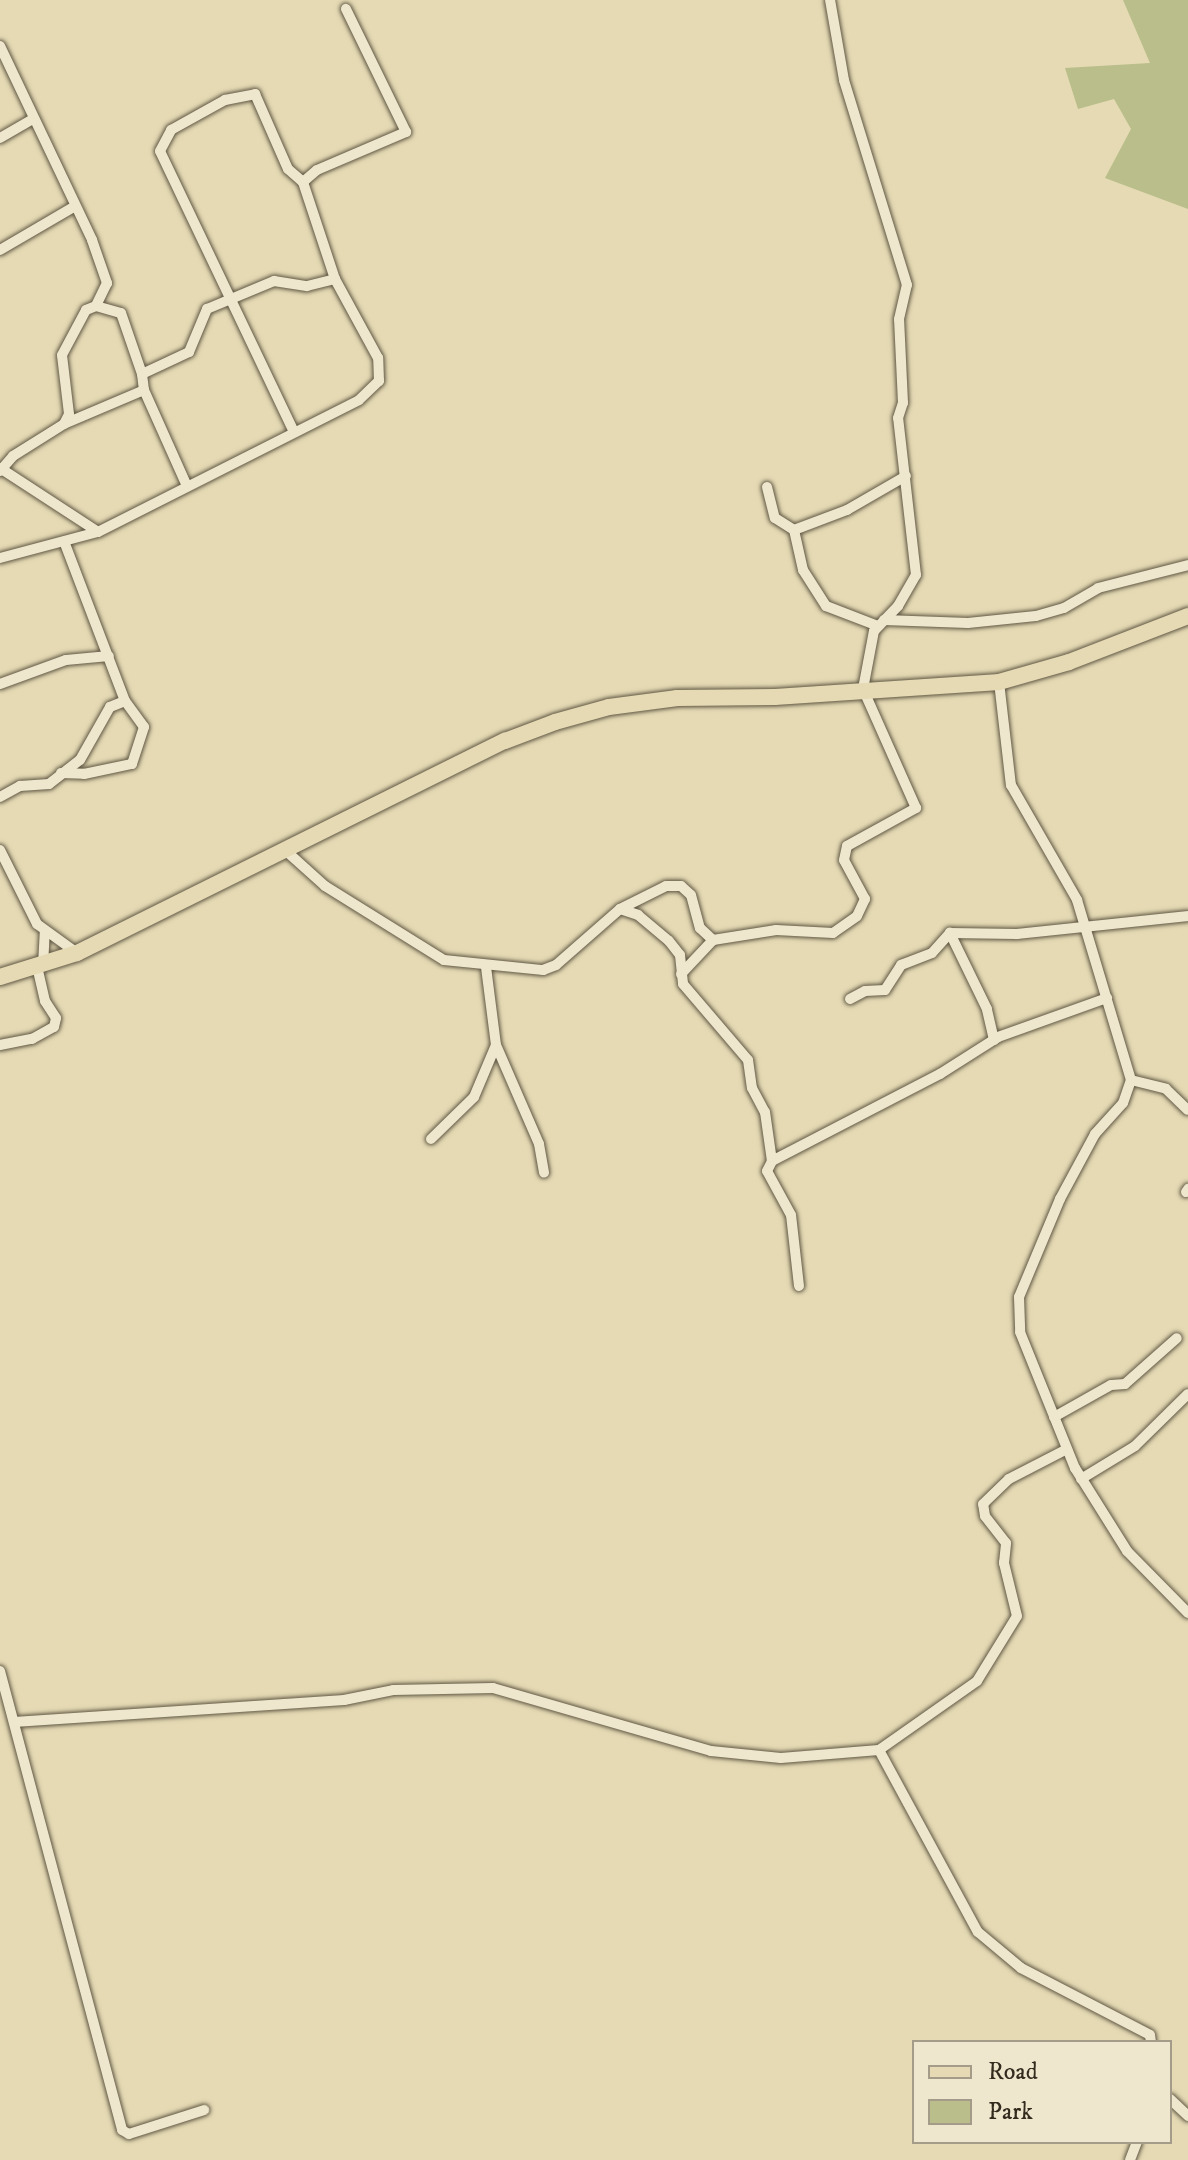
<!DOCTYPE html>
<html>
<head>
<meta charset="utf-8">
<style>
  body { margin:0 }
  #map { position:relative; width:1188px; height:2160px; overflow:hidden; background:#e5dab4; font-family:"IM FELL DW Pica",serif }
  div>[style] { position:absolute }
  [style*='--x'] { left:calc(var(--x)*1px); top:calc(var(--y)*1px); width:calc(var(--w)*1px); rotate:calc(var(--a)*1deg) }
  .green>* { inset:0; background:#b9be8a }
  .roads { filter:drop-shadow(0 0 2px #605744) drop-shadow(0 0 2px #605744) }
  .street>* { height:10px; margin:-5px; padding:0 5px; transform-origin:5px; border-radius:5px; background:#eee7ce }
  .primary>* { height:16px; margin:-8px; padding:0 8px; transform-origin:8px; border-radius:8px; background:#e5dab4 }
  span { translate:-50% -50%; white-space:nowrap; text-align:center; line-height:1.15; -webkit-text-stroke:6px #eee7ce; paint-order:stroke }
  .legend { position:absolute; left:912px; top:2040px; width:260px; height:104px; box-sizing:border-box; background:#eee7ce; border:2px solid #a49c88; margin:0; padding:10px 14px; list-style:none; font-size:24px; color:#342b1f }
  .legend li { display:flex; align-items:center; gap:16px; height:40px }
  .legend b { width:40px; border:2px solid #a49c88 }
</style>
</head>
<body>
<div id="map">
  <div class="green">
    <i style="clip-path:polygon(1123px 0,1188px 0,1188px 209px,1105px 178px,1131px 129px,1114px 99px,1078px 109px,1065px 68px,1150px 63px)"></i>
  </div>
  <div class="roads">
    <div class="street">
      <i style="--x:0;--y:46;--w:215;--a:64.6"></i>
      <i style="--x:92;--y:240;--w:46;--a:70.8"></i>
      <i style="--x:107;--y:283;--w:25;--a:116"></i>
      <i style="--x:0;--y:138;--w:39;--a:-30"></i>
      <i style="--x:0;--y:250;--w:83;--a:-30.3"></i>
      <i style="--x:142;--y:374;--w:16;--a:83"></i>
      <i style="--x:144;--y:390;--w:103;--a:65.9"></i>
      <i style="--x:64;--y:424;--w:87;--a:-23"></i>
      <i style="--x:294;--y:432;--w:311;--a:-115.5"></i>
      <i style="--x:160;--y:151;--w:24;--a:-62"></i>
      <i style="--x:171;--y:130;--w:62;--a:-29.1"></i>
      <i style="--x:225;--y:100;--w:31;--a:-11"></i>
      <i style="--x:255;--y:94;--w:82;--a:66.3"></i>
      <i style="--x:288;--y:169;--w:20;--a:41"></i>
      <i style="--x:0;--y:468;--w:117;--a:33.1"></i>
      <i style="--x:0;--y:471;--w:20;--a:-49"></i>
      <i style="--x:13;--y:456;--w:60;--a:-32.1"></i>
      <i style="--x:64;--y:424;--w:11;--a:-63"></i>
      <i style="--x:69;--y:414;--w:59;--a:-96.8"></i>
      <i style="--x:62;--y:355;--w:51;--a:-61.9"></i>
      <i style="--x:86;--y:310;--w:11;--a:-22"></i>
      <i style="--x:96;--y:306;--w:26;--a:16"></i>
      <i style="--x:121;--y:313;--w:65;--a:71"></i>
      <i style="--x:142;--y:374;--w:52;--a:-25.1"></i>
      <i style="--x:189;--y:352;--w:47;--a:-67.3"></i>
      <i style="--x:207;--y:309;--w:73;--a:-22.7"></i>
      <i style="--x:274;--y:281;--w:33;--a:9"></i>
      <i style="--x:307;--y:286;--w:29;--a:-14"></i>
      <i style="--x:767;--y:487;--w:32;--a:76"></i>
      <i style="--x:775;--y:518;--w:22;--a:32"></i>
      <i style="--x:794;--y:530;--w:41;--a:77.3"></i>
      <i style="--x:803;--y:570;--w:43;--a:57.4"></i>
      <i style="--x:826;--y:606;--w:56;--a:21"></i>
      <i style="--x:794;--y:530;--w:57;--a:-20.7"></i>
      <i style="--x:847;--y:510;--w:68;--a:-30"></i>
      <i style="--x:0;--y:558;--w:101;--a:-14.9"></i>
      <i style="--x:98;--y:532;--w:292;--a:-26.8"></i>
      <i style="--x:359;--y:400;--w:28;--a:-44"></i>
      <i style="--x:379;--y:381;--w:23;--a:-92"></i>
      <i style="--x:378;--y:358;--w:90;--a:-118.6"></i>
      <i style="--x:335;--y:279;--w:102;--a:-108.3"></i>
      <i style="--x:303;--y:182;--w:18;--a:-41"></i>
      <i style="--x:317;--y:170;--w:97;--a:-23.1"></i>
      <i style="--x:406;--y:132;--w:137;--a:-116"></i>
      <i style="--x:884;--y:620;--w:84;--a:2"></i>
      <i style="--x:968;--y:623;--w:68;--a:-5.9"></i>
      <i style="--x:1036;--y:616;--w:29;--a:-16"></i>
      <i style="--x:1064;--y:608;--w:39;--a:-30"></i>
      <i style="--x:1098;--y:588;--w:93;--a:-14.3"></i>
      <i style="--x:999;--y:682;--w:104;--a:83.4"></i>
      <i style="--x:1011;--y:785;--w:133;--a:60.1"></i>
      <i style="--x:1077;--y:900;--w:188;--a:73.3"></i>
      <i style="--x:1131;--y:1080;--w:24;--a:109"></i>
      <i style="--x:1123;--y:1103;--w:42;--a:132.1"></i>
      <i style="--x:1095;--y:1134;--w:74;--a:118.3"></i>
      <i style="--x:1060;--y:1199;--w:106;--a:112.7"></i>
      <i style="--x:1019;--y:1297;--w:35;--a:88"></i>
      <i style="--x:1020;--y:1332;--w:147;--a:68"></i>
      <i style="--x:1075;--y:1468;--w:98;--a:57.9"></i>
      <i style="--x:1127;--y:1551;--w:87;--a:45.5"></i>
      <i style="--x:0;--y:684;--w:70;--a:-20"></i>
      <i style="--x:66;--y:660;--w:43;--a:-5.3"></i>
      <i style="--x:61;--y:773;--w:23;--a:2"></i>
      <i style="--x:84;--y:774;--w:49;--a:-11.8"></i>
      <i style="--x:132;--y:764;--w:39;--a:-72"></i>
      <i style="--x:144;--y:727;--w:32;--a:-126"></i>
      <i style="--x:125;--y:701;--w:168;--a:-110.9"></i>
      <i style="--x:0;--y:797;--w:23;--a:-29"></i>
      <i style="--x:20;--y:786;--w:29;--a:-4"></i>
      <i style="--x:49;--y:784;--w:39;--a:-38"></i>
      <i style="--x:80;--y:760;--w:61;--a:-60.5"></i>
      <i style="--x:110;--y:707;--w:16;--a:-22"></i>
      <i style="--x:0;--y:850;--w:83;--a:63.4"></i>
      <i style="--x:37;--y:924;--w:49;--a:35.9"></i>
      <i style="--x:285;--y:850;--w:54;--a:42"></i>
      <i style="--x:325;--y:886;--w:140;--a:31.9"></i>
      <i style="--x:444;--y:960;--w:100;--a:5.8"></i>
      <i style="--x:543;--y:970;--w:14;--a:-21"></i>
      <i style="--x:556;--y:965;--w:85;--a:-41.2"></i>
      <i style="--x:620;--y:909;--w:19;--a:18"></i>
      <i style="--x:638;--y:915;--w:40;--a:40"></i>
      <i style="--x:669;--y:941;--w:18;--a:52"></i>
      <i style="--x:680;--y:955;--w:29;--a:84"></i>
      <i style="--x:683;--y:984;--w:100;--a:49.5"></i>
      <i style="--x:748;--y:1060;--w:28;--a:82"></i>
      <i style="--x:752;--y:1088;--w:27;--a:62"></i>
      <i style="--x:765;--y:1112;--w:49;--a:81.9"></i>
      <i style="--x:620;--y:909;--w:51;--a:-26.6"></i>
      <i style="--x:666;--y:886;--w:15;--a:0"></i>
      <i style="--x:681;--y:886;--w:13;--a:42"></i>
      <i style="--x:691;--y:895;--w:34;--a:75"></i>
      <i style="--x:700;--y:928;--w:18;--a:43"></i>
      <i style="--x:713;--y:940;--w:64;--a:-9"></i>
      <i style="--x:776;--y:930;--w:57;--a:3"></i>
      <i style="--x:833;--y:933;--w:29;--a:-35"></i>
      <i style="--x:857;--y:916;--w:19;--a:-65"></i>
      <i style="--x:865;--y:899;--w:44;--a:-118.3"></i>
      <i style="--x:844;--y:860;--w:14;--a:-78"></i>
      <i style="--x:847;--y:846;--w:79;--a:-28.8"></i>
      <i style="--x:916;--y:808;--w:130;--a:-114"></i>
      <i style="--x:863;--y:689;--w:59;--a:-79.3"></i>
      <i style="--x:874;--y:631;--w:35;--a:-46"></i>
      <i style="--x:898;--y:606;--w:36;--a:-60"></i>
      <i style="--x:916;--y:575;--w:158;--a:-96.5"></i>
      <i style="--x:898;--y:418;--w:16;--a:-72"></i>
      <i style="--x:903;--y:403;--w:84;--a:-92.7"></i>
      <i style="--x:899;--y:319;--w:35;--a:-77"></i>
      <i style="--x:907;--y:285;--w:214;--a:-107.1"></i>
      <i style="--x:844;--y:80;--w:81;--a:-99.9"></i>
      <i style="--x:43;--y:966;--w:33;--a:-87"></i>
      <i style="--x:486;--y:967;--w:79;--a:82.7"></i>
      <i style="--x:496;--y:1045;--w:108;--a:66.5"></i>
      <i style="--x:539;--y:1144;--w:29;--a:80"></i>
      <i style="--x:681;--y:974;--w:47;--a:-46.7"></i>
      <i style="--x:850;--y:999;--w:17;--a:-28"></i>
      <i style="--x:865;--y:991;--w:20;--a:-3"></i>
      <i style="--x:885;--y:990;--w:30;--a:-57"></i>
      <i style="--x:901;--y:965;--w:33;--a:-21"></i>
      <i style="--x:932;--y:953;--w:27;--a:-48"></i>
      <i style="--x:994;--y:1040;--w:32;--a:-103"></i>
      <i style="--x:987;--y:1009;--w:85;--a:-116"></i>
      <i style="--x:950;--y:933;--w:67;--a:0.9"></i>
      <i style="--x:1017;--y:934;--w:172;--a:-6"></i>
      <i style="--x:0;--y:1045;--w:33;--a:-11"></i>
      <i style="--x:32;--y:1039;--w:25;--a:-29"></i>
      <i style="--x:54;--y:1027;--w:9;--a:-77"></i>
      <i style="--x:56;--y:1018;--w:20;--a:-123"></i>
      <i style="--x:45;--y:1001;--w:35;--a:-103"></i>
      <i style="--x:1131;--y:1080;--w:36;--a:14"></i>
      <i style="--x:1166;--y:1089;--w:30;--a:44"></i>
      <i style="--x:431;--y:1139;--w:60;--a:-44.3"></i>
      <i style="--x:474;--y:1097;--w:56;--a:-67.1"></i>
      <i style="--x:1186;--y:1192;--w:4;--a:-56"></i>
      <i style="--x:799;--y:1286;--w:71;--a:-96.4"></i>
      <i style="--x:791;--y:1215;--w:50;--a:-118.6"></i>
      <i style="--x:767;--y:1171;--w:11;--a:-63"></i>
      <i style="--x:772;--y:1161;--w:189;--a:-27.4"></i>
      <i style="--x:940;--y:1074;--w:69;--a:-32.5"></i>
      <i style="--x:998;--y:1037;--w:116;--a:-19.7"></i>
      <i style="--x:1054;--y:1417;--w:65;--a:-29.3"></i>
      <i style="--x:1111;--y:1385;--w:14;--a:-4"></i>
      <i style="--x:1125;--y:1384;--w:69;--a:-41.5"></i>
      <i style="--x:1081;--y:1479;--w:63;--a:-31.4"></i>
      <i style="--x:1135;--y:1446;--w:74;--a:-44.5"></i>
      <i style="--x:0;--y:1671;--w:475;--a:75.1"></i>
      <i style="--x:122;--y:2130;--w:8;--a:30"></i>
      <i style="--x:129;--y:2134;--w:79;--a:-17.7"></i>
      <i style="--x:14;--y:1722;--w:331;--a:-3.8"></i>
      <i style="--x:344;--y:1700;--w:50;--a:-11.5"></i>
      <i style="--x:393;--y:1690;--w:100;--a:-1.1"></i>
      <i style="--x:493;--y:1688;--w:227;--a:16.1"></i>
      <i style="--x:711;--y:1751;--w:70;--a:5.7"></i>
      <i style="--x:781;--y:1758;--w:98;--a:-4.7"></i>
      <i style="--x:879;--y:1750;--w:120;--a:-35.1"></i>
      <i style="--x:977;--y:1681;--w:76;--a:-58.4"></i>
      <i style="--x:1017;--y:1616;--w:55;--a:-103.8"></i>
      <i style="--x:1004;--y:1563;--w:20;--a:-84"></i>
      <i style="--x:1006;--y:1543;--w:34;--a:-128"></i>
      <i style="--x:985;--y:1516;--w:12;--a:-99"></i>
      <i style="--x:983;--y:1504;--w:36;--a:-44"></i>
      <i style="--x:1009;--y:1479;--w:65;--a:-27.3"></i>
      <i style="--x:879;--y:1750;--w:207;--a:61.5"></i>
      <i style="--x:978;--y:1932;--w:56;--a:39.9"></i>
      <i style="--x:1021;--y:1968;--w:145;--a:27.4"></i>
      <i style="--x:1150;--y:2035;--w:7;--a:82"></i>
      <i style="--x:1170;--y:2099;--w:25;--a:43"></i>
      <i style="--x:1130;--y:2160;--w:19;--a:-69"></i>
    </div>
    <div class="primary">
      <i style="--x:0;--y:977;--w:81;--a:-17.3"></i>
      <i style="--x:77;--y:953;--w:478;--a:-26.4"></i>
      <i style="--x:505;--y:741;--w:53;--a:-20.8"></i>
      <i style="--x:555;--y:722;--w:56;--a:-15.5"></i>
      <i style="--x:609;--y:707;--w:69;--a:-7.5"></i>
      <i style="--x:677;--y:698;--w:98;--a:-0.6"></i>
      <i style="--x:775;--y:697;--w:225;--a:-3.8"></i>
      <i style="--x:999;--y:682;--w:73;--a:-15.9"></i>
      <i style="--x:1069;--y:662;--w:128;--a:-21.1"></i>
    </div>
  </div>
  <ul class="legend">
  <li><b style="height:10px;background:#e5dab4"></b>Road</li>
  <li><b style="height:22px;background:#b9be8a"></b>Park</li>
  </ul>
</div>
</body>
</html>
